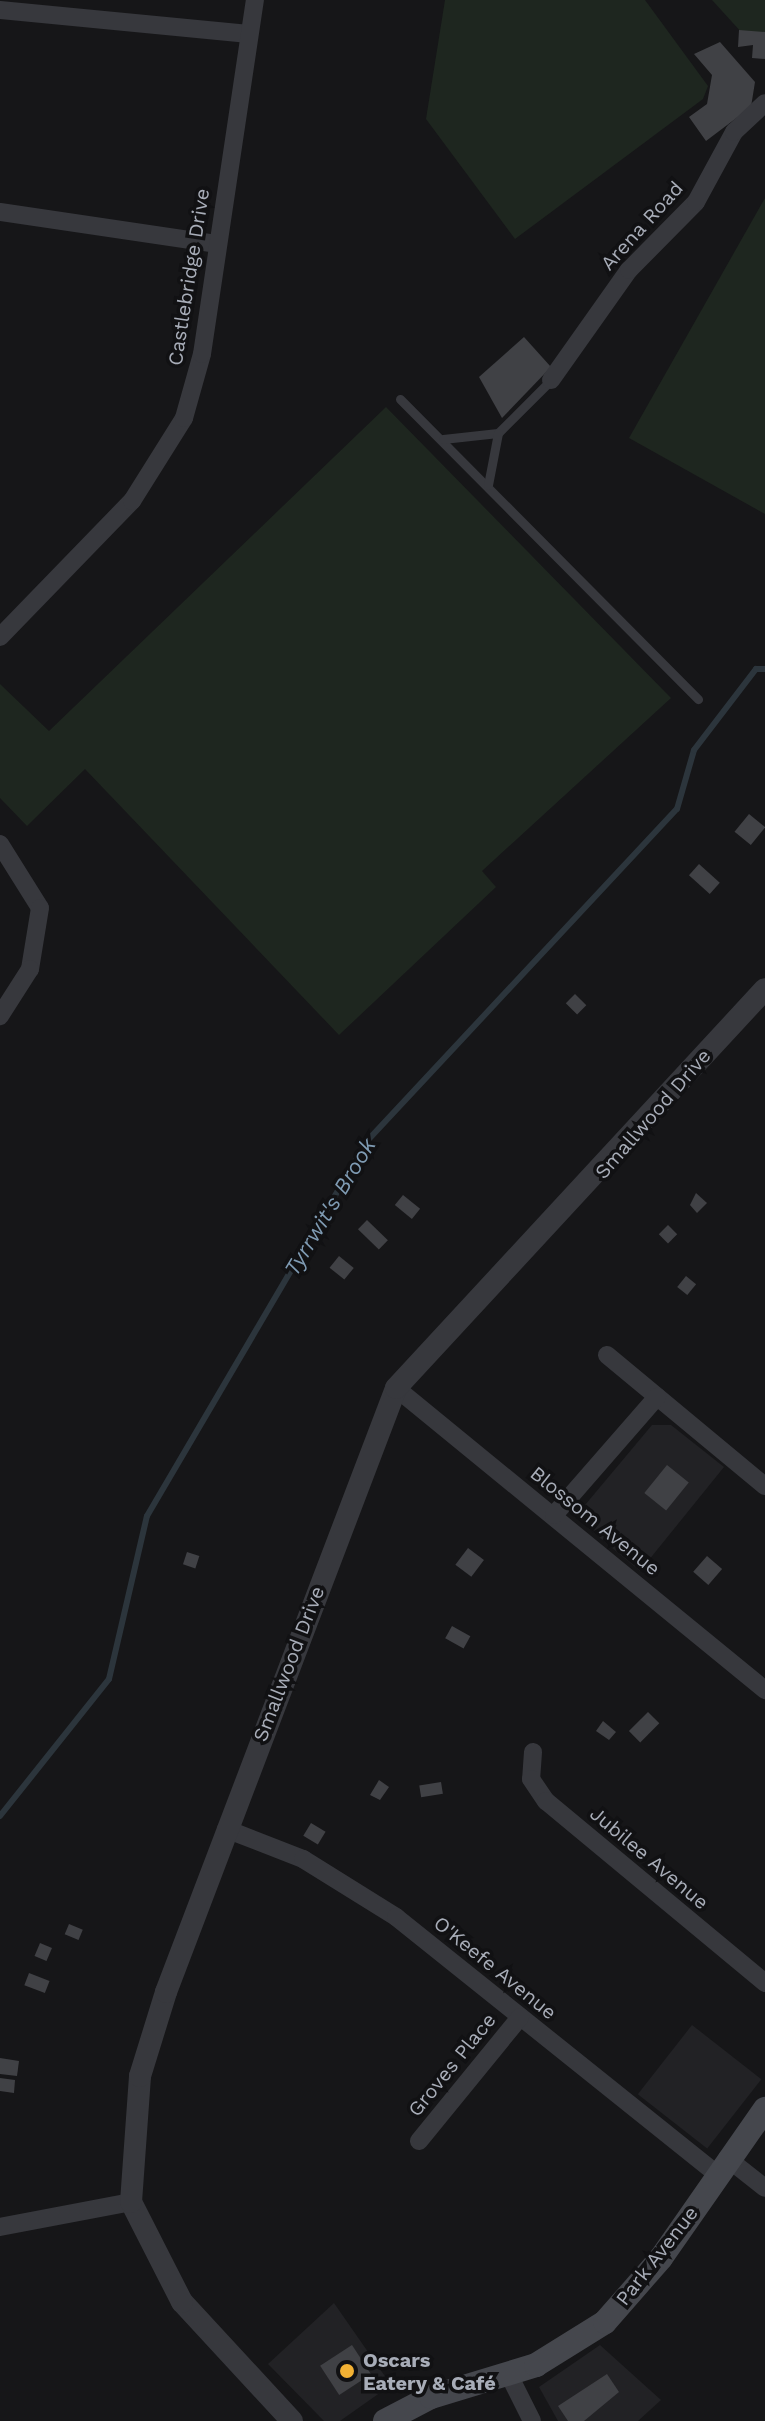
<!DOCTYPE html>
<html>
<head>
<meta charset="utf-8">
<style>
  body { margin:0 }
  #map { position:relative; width:765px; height:2421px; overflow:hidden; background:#161618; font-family:"Work Sans",sans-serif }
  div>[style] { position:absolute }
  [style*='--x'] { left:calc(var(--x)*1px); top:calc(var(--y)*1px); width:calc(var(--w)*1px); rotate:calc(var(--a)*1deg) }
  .built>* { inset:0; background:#222225; transform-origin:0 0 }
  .green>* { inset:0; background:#1e261f }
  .stream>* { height:6px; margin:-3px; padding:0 3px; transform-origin:3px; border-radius:3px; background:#2c353c }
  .building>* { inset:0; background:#404145; transform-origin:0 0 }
  .service>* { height:9px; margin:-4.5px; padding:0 4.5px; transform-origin:4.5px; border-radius:4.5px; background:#37383d }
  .minor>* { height:18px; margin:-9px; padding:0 9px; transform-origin:9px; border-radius:9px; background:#37383d }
  .tertiary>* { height:22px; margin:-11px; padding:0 11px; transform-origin:11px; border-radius:11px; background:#37383d }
  .secondary>* { height:24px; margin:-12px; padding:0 12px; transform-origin:12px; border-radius:12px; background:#45474d }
  .dots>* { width:22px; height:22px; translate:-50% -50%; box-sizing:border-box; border:4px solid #111113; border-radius:50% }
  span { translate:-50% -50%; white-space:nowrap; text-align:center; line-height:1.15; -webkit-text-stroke:7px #111113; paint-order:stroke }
  .street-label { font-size:20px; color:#a8adb8 }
  .poi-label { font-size:20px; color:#a8adb8; font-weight:700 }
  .left { translate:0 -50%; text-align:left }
  .water-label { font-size:22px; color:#7f9bb3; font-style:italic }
</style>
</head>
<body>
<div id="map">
  <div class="built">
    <i style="clip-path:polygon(652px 1425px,671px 1425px,724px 1467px,640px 1571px,588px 1528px,580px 1511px)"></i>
    <i style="left:692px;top:2025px;width:88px;height:88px;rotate:38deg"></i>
    <i style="clip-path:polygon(334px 2303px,391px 2385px,340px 2421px,324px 2421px,268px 2364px)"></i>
    <i style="clip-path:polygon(600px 2345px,661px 2400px,638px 2421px,558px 2421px,539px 2387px)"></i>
  </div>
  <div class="green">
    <i style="clip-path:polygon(445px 0,645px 0,708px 86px,703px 99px,515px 239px,426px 119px)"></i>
    <i style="clip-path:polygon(712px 0,765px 0,765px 34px,753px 45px)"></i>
    <i style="clip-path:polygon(765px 198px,765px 514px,629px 438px)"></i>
    <i style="clip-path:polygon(386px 407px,671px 698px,482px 871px,496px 887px,339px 1035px,85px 769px,27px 826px,0 798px,0 684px,49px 731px)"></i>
  </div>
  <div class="stream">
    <i style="--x:0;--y:1816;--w:175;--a:-51.5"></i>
    <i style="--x:109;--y:1679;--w:167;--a:-76.9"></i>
    <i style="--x:147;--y:1516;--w:436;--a:-59.6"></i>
    <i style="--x:368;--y:1140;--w:453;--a:-47"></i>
    <i style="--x:677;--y:809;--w:61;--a:-73.9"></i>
    <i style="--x:694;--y:750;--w:102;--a:-52.6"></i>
    <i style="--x:756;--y:669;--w:9;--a:0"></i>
  </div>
  <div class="building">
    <i style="clip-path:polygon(739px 30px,765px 32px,765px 59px,752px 58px,753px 45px,738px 47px)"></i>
    <i style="clip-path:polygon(720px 42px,755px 82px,751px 107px,706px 141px,689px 117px,707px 104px,712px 75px,694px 54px)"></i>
    <i style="clip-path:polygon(524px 337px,551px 367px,502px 418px,479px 377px)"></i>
    <i style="left:749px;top:814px;width:21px;height:23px;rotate:39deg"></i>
    <i style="left:699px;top:864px;width:28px;height:15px;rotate:42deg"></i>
    <i style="left:575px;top:994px;width:16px;height:13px;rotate:45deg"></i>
    <i style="clip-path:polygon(696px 1193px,707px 1203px,697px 1213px,690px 1205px)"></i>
    <i style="left:403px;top:1195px;width:22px;height:13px;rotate:39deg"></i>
    <i style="left:367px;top:1220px;width:29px;height:13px;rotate:44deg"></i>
    <i style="left:668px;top:1225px;width:13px;height:13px;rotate:45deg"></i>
    <i style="left:339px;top:1256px;width:19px;height:15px;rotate:39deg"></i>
    <i style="left:686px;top:1276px;width:13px;height:14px;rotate:39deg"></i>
    <i style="left:667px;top:1465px;width:28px;height:36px;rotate:39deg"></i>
    <i style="left:468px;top:1548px;width:20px;height:21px;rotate:37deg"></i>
    <i style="left:187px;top:1552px;width:13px;height:13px;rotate:18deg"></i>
    <i style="left:707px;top:1556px;width:20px;height:21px;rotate:41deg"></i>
    <i style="left:452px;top:1626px;width:21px;height:14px;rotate:29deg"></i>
    <i style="left:648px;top:1712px;width:16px;height:27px;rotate:45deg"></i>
    <i style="clip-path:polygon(603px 1721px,616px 1732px,609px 1740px,596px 1731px)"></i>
    <i style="clip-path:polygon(379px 1780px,389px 1787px,380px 1800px,370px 1795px)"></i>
    <i style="left:441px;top:1782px;width:12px;height:22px;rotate:81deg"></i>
    <i style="left:311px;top:1823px;width:17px;height:15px;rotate:31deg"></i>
    <i style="left:69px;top:1924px;width:15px;height:11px;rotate:23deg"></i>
    <i style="left:40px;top:1943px;width:13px;height:14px;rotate:23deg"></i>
    <i style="left:29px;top:1973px;width:22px;height:13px;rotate:21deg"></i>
    <i style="clip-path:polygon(0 2058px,19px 2061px,17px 2076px,0 2074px)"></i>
    <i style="clip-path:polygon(0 2078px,15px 2080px,14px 2093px,0 2091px)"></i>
    <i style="left:352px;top:2345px;width:35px;height:38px;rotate:57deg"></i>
    <i style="clip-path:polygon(607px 2374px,619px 2392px,584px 2421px,568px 2421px,558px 2406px)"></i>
  </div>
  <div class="service">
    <i style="--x:400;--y:399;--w:423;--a:45.2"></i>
    <i style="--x:443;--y:439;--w:55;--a:-6.2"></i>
    <i style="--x:498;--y:433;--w:75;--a:-45"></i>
    <i style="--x:488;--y:485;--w:53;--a:-79.1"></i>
  </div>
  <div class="minor">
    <i style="--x:0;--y:10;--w:250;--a:5.5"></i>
    <i style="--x:0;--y:212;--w:220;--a:8.4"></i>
    <i style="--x:551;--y:380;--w:135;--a:-54.7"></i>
    <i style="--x:629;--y:270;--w:95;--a:-45.4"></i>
    <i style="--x:696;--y:202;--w:80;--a:-61.5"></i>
    <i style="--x:734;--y:132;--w:42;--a:-43.1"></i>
    <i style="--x:0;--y:637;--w:190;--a:-45.9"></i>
    <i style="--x:132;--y:501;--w:98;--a:-57.9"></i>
    <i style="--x:184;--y:418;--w:66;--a:-74.3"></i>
    <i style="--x:202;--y:354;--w:358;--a:-81.5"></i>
    <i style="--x:0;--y:844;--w:75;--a:58"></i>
    <i style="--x:40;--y:908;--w:62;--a:99.3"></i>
    <i style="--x:30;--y:969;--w:56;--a:122.6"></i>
    <i style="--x:607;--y:1355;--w:205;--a:39.7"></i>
    <i style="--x:396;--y:1388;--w:477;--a:39.3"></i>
    <i style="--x:554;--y:1515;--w:157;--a:-48.9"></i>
    <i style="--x:533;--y:1752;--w:27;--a:94"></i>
    <i style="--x:531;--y:1779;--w:27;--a:56"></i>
    <i style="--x:546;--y:1801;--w:285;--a:39.7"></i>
    <i style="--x:226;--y:1829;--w:83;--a:21.3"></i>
    <i style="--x:303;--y:1859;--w:110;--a:31.9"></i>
    <i style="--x:396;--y:1917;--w:411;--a:38.7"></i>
    <i style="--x:419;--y:2141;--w:160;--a:-50.8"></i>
    <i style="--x:727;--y:2158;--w:48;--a:38.3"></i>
    <i style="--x:0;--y:2227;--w:133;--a:-10.8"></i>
    <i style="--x:509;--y:2375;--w:51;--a:63.4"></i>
  </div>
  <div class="tertiary">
    <i style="--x:292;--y:2421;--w:162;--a:-132.7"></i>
    <i style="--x:182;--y:2302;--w:112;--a:-117"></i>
    <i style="--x:131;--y:2202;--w:126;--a:-85.9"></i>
    <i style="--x:140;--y:2076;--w:88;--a:-72.8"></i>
    <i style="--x:166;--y:1992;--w:646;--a:-69.15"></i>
    <i style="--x:396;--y:1388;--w:543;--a:-47.24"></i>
  </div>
  <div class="secondary">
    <i style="--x:385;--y:2421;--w:52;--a:-27.6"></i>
    <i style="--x:431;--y:2397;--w:110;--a:-16.9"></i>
    <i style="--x:536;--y:2365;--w:81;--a:-31.9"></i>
    <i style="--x:605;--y:2322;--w:85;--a:-48.8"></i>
    <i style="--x:661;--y:2258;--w:182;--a:-55.1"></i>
  </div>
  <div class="dots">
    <i style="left:347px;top:2371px;background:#f2b134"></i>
  </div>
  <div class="street-label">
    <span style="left:642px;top:226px;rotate:-48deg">Arena Road</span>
    <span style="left:189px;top:277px;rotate:-81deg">Castlebridge Drive</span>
    <span style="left:653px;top:1114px;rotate:-49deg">Smallwood Drive</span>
    <span style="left:595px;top:1521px;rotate:39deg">Blossom Avenue</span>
    <span style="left:289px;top:1664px;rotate:-69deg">Smallwood Drive</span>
    <span style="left:649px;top:1858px;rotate:40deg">Jubilee Avenue</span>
    <span style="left:495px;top:1968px;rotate:39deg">O'Keefe Avenue</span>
    <span style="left:452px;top:2065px;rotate:-51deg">Groves Place</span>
    <span style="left:657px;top:2256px;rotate:-52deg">Park Avenue</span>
  </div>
  <div class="poi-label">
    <span class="left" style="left:363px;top:2372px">Oscars<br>Eatery &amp; Café</span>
  </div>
  <div class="water-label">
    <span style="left:330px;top:1207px;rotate:-59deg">Tyrrwit's Brook</span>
  </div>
</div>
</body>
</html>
